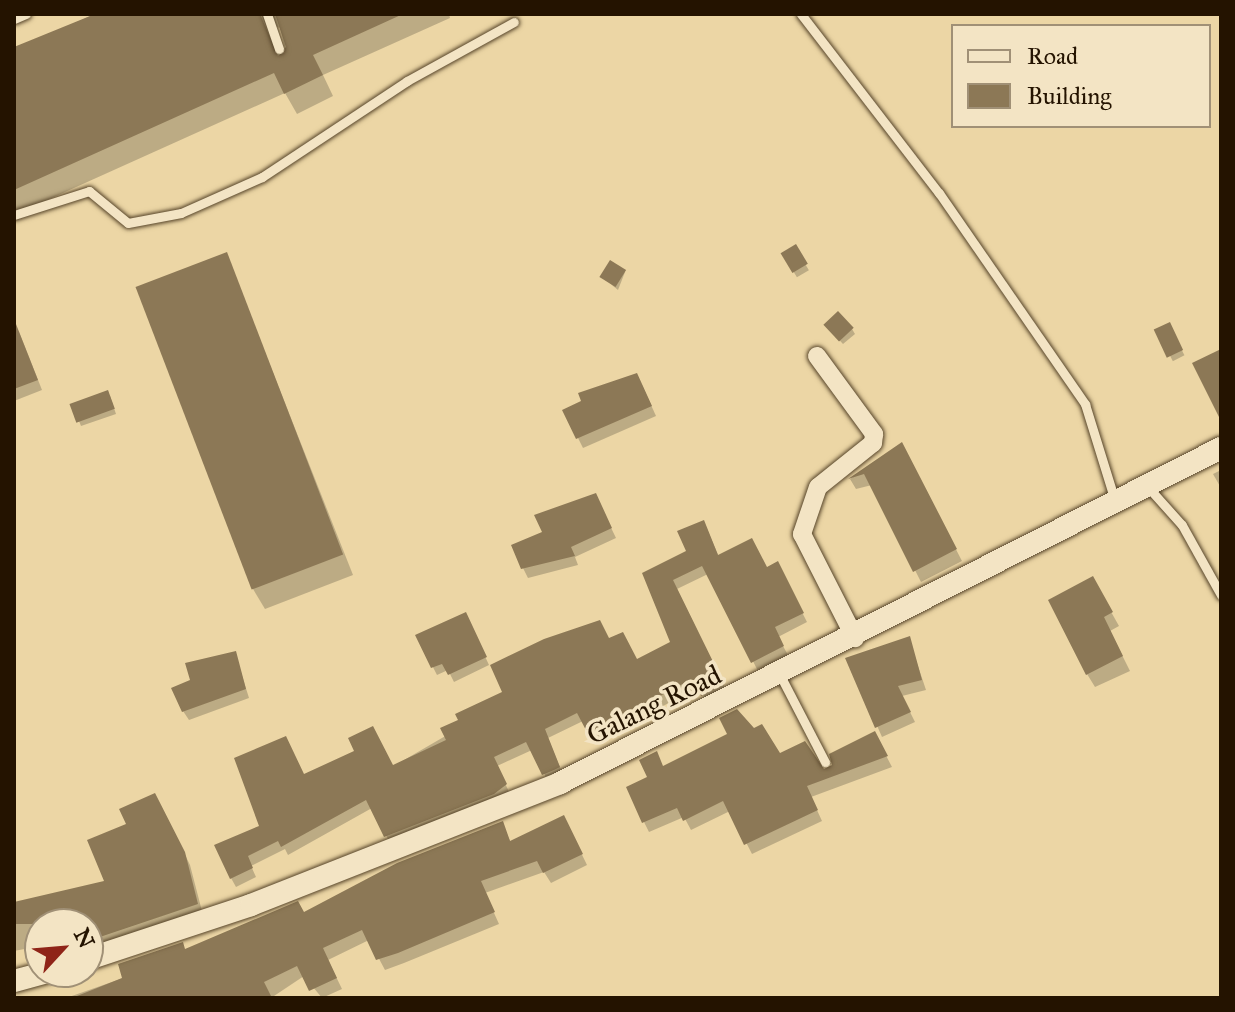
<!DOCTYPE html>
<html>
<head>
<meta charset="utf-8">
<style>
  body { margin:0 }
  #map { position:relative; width:1235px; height:1012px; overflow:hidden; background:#ecd6a5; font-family:"IM FELL Great Primer",serif }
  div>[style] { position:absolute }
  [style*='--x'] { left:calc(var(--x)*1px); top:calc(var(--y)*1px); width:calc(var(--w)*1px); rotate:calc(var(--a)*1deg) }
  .shadow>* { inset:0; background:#0003; transform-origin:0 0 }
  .building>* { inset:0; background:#8c7856; transform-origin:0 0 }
  .roads { filter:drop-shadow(0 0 2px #564429) drop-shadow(0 0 2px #564429) }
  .service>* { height:9px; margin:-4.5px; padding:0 4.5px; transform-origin:4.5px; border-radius:4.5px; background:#f3e4c4 }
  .minor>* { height:18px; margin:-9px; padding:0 9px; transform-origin:9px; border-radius:9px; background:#f3e4c4 }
  .tertiary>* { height:22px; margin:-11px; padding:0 11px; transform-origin:11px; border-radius:11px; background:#f3e4c4 }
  span { translate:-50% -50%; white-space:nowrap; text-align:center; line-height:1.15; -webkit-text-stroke:7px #f3e4c4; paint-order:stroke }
  .street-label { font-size:28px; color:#241300 }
  .frame { position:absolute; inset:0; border:16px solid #241300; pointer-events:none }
  .legend { position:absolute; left:951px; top:24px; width:260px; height:104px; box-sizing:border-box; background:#f3e4c4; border:2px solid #a09076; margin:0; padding:10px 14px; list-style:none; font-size:24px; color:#241300 }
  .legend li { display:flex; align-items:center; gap:16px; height:40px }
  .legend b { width:40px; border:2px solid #a09076 }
  .north { position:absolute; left:24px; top:908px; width:80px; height:80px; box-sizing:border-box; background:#f3e4c4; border:2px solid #a09076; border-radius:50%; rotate:64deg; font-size:22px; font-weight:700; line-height:32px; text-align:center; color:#241300 }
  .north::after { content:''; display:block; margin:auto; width:28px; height:36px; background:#8f2418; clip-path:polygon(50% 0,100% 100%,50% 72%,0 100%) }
</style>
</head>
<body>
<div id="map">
  <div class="shadow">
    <i style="clip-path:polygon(evenodd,95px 14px,449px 14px,450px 18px,323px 75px,333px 96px,297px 114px,285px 93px,14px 215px,14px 50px,95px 14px,274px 26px,280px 28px,287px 57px,279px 55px,274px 26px)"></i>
    <i style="left:795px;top:247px;width:27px;height:14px;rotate:59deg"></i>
    <i style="clip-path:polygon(226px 254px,353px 575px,265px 609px,253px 589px)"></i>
    <i style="clip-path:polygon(625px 272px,618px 290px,602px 277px)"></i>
    <i style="left:1169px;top:325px;width:34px;height:13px;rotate:63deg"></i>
    <i style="clip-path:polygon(829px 329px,852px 329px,855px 334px,843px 344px)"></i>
    <i style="clip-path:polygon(19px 332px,42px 390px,14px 401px,14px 334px)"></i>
    <i style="clip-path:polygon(642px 385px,656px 416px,583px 448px,578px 438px)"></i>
    <i style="clip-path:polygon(110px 396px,116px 414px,81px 426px,73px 406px)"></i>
    <i style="clip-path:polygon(902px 445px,962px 561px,921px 582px,872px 485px,856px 489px,850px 479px)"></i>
    <i style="clip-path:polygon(1221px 470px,1221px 488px,1213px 474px)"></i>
    <i style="clip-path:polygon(600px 505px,616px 538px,575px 557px,578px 565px,528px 578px,523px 568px)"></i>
    <i style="clip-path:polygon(704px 522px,719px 557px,782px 573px,807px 622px,778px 637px,788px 655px,758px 671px,708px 574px,677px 589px,728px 694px,708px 704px,699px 687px,595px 742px,583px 721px,548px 738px,564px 777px,549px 783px,532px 750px,497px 766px,510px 794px,391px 845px,372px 808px,288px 855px,285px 849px,251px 866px,256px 877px,236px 887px,231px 878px,262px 827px,304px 776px,392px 767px,609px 641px,637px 661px,672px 643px,645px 574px,688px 552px)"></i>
    <i style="clip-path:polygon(1092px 578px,1119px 626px,1110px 631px,1130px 671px,1095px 687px,1087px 674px)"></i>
    <i style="clip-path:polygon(469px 622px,489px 665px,454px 682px,448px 670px,437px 675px,417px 636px)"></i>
    <i style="clip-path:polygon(909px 639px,926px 690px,902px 696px,915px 722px,882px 737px,848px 660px)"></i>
    <i style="clip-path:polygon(235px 653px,249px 698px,189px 720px,183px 711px,192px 681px)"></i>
    <i style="clip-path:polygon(880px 744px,892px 767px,811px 797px,822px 821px,752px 854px,730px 811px,691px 830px,684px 817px,649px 832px,644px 822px,664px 768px,779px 756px,823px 772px)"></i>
    <i style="clip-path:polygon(161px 806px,190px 865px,203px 915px,100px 950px,88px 924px,40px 924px,40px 946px,14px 951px,14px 904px,107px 883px,128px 825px)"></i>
    <i style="clip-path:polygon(502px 823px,511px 843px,569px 828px,587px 865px,551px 883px,544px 872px,485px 893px,499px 924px,404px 963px,385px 970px,369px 940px,328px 960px,342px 989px,322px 998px,304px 976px,271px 998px,66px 998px,304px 915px)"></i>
  </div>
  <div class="building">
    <i style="clip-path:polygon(95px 14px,260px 14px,278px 56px,286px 47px,275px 14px,403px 14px,313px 55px,323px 75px,284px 94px,274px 73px,14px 190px,14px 47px)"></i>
    <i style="left:796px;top:244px;width:23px;height:18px;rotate:59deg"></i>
    <i style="left:227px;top:252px;width:324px;height:98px;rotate:69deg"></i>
    <i style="left:610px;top:260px;width:19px;height:20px;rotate:32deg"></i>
    <i style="left:838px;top:311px;width:23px;height:20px;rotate:47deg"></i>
    <i style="clip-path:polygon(14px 319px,38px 380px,14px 389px)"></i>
    <i style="left:1170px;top:322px;width:31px;height:18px;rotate:65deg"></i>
    <i style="clip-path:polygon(1221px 349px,1221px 421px,1192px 363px)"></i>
    <i style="clip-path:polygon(637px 373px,652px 406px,576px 439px,562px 410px,581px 401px,578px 393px)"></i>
    <i style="left:108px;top:390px;width:20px;height:41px;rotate:70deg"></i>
    <i style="clip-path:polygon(902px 442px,957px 549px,913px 572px,864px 474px,848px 479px)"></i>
    <i style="clip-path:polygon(596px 493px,612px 528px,571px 547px,575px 556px,521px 569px,511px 545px,542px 532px,534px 515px)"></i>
    <i style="clip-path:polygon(704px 520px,718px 555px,752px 538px,767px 567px,778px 561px,804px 613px,775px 627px,784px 646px,751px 663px,702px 566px,673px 580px,724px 684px,701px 696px,692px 679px,588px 734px,577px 713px,545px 729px,560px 767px,554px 770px,542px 775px,526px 742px,494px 757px,507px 784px,494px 794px,384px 837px,366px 800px,281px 847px,278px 841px,248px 856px,253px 868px,230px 879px,214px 845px,259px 826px,234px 758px,286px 736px,304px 774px,354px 751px,348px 738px,373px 726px,393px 765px,446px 740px,440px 728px,458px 720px,455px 714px,502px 692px,490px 665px,544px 639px,600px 620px,609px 638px,623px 632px,637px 659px,670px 642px,642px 573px,686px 551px,677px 531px)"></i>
    <i style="clip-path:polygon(1093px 576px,1113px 612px,1104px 617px,1123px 656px,1086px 675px,1048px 600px)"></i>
    <i style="clip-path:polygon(466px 612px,487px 657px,448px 675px,442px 664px,431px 668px,415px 635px)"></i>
    <i style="clip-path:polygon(910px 636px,922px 680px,898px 686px,911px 712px,875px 728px,845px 658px)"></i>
    <i style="clip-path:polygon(236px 651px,246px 689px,182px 712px,171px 688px,190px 680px,185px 663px)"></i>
    <i style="clip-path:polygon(737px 709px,754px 728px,762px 724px,780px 753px,805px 741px,824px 769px,832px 765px,829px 754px,875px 731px,888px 756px,807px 786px,818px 810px,744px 845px,723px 801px,683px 821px,677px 808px,642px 823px,626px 787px,647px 777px,639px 760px,657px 751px,663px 766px,727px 734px,719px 718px)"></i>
    <i style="clip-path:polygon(155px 793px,185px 852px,198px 904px,91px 940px,88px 924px,14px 924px,14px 902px,104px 881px,87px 840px,126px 824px,119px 809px)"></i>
    <i style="clip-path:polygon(564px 815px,583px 854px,543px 873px,537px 861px,481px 881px,495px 912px,398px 953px,376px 960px,362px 930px,323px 948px,337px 978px,309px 991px,297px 966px,264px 982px,272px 998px,72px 998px,122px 978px,118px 964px,183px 942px,185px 949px,298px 901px,304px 912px,397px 863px,503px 821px,510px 841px)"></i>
  </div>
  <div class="roads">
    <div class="service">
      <i style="--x:267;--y:14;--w:37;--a:71"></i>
      <i style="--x:801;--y:14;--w:226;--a:52.4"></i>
      <i style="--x:939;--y:193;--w:257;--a:55.3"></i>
      <i style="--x:1085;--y:404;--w:102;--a:72.8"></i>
      <i style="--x:14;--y:19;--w:13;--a:-23"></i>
      <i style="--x:14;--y:215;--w:79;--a:-17.7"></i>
      <i style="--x:89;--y:191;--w:50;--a:39.4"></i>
      <i style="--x:128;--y:223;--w:54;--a:-10.7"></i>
      <i style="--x:181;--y:213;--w:89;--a:-24"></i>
      <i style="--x:262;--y:177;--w:174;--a:-33.5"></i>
      <i style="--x:407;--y:81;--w:122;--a:-28.9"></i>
      <i style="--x:1147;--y:486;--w:52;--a:48.1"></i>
      <i style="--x:1182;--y:525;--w:80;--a:60.9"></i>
      <i style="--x:781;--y:677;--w:96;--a:62.6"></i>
    </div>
    <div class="minor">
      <i style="--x:817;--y:356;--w:97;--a:53.8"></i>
      <i style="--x:874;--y:434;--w:9;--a:96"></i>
      <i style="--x:873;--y:443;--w:70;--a:141.3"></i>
      <i style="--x:818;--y:487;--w:50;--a:108.8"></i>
      <i style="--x:802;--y:534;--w:117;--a:63"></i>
    </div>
    <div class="tertiary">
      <i style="--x:88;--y:959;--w:172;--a:-18.3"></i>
      <i style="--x:251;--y:905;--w:332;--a:-21.5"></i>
      <i style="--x:560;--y:783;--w:741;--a:-26.88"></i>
      <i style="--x:14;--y:981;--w:34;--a:-15"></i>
    </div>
  </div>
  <div class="street-label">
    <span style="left:654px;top:705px;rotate:-26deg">Galang Road</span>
  </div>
  <div class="frame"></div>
  <ul class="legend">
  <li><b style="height:10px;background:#f3e4c4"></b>Road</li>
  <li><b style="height:22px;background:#8c7856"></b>Building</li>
  </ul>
  <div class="north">N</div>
</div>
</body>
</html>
